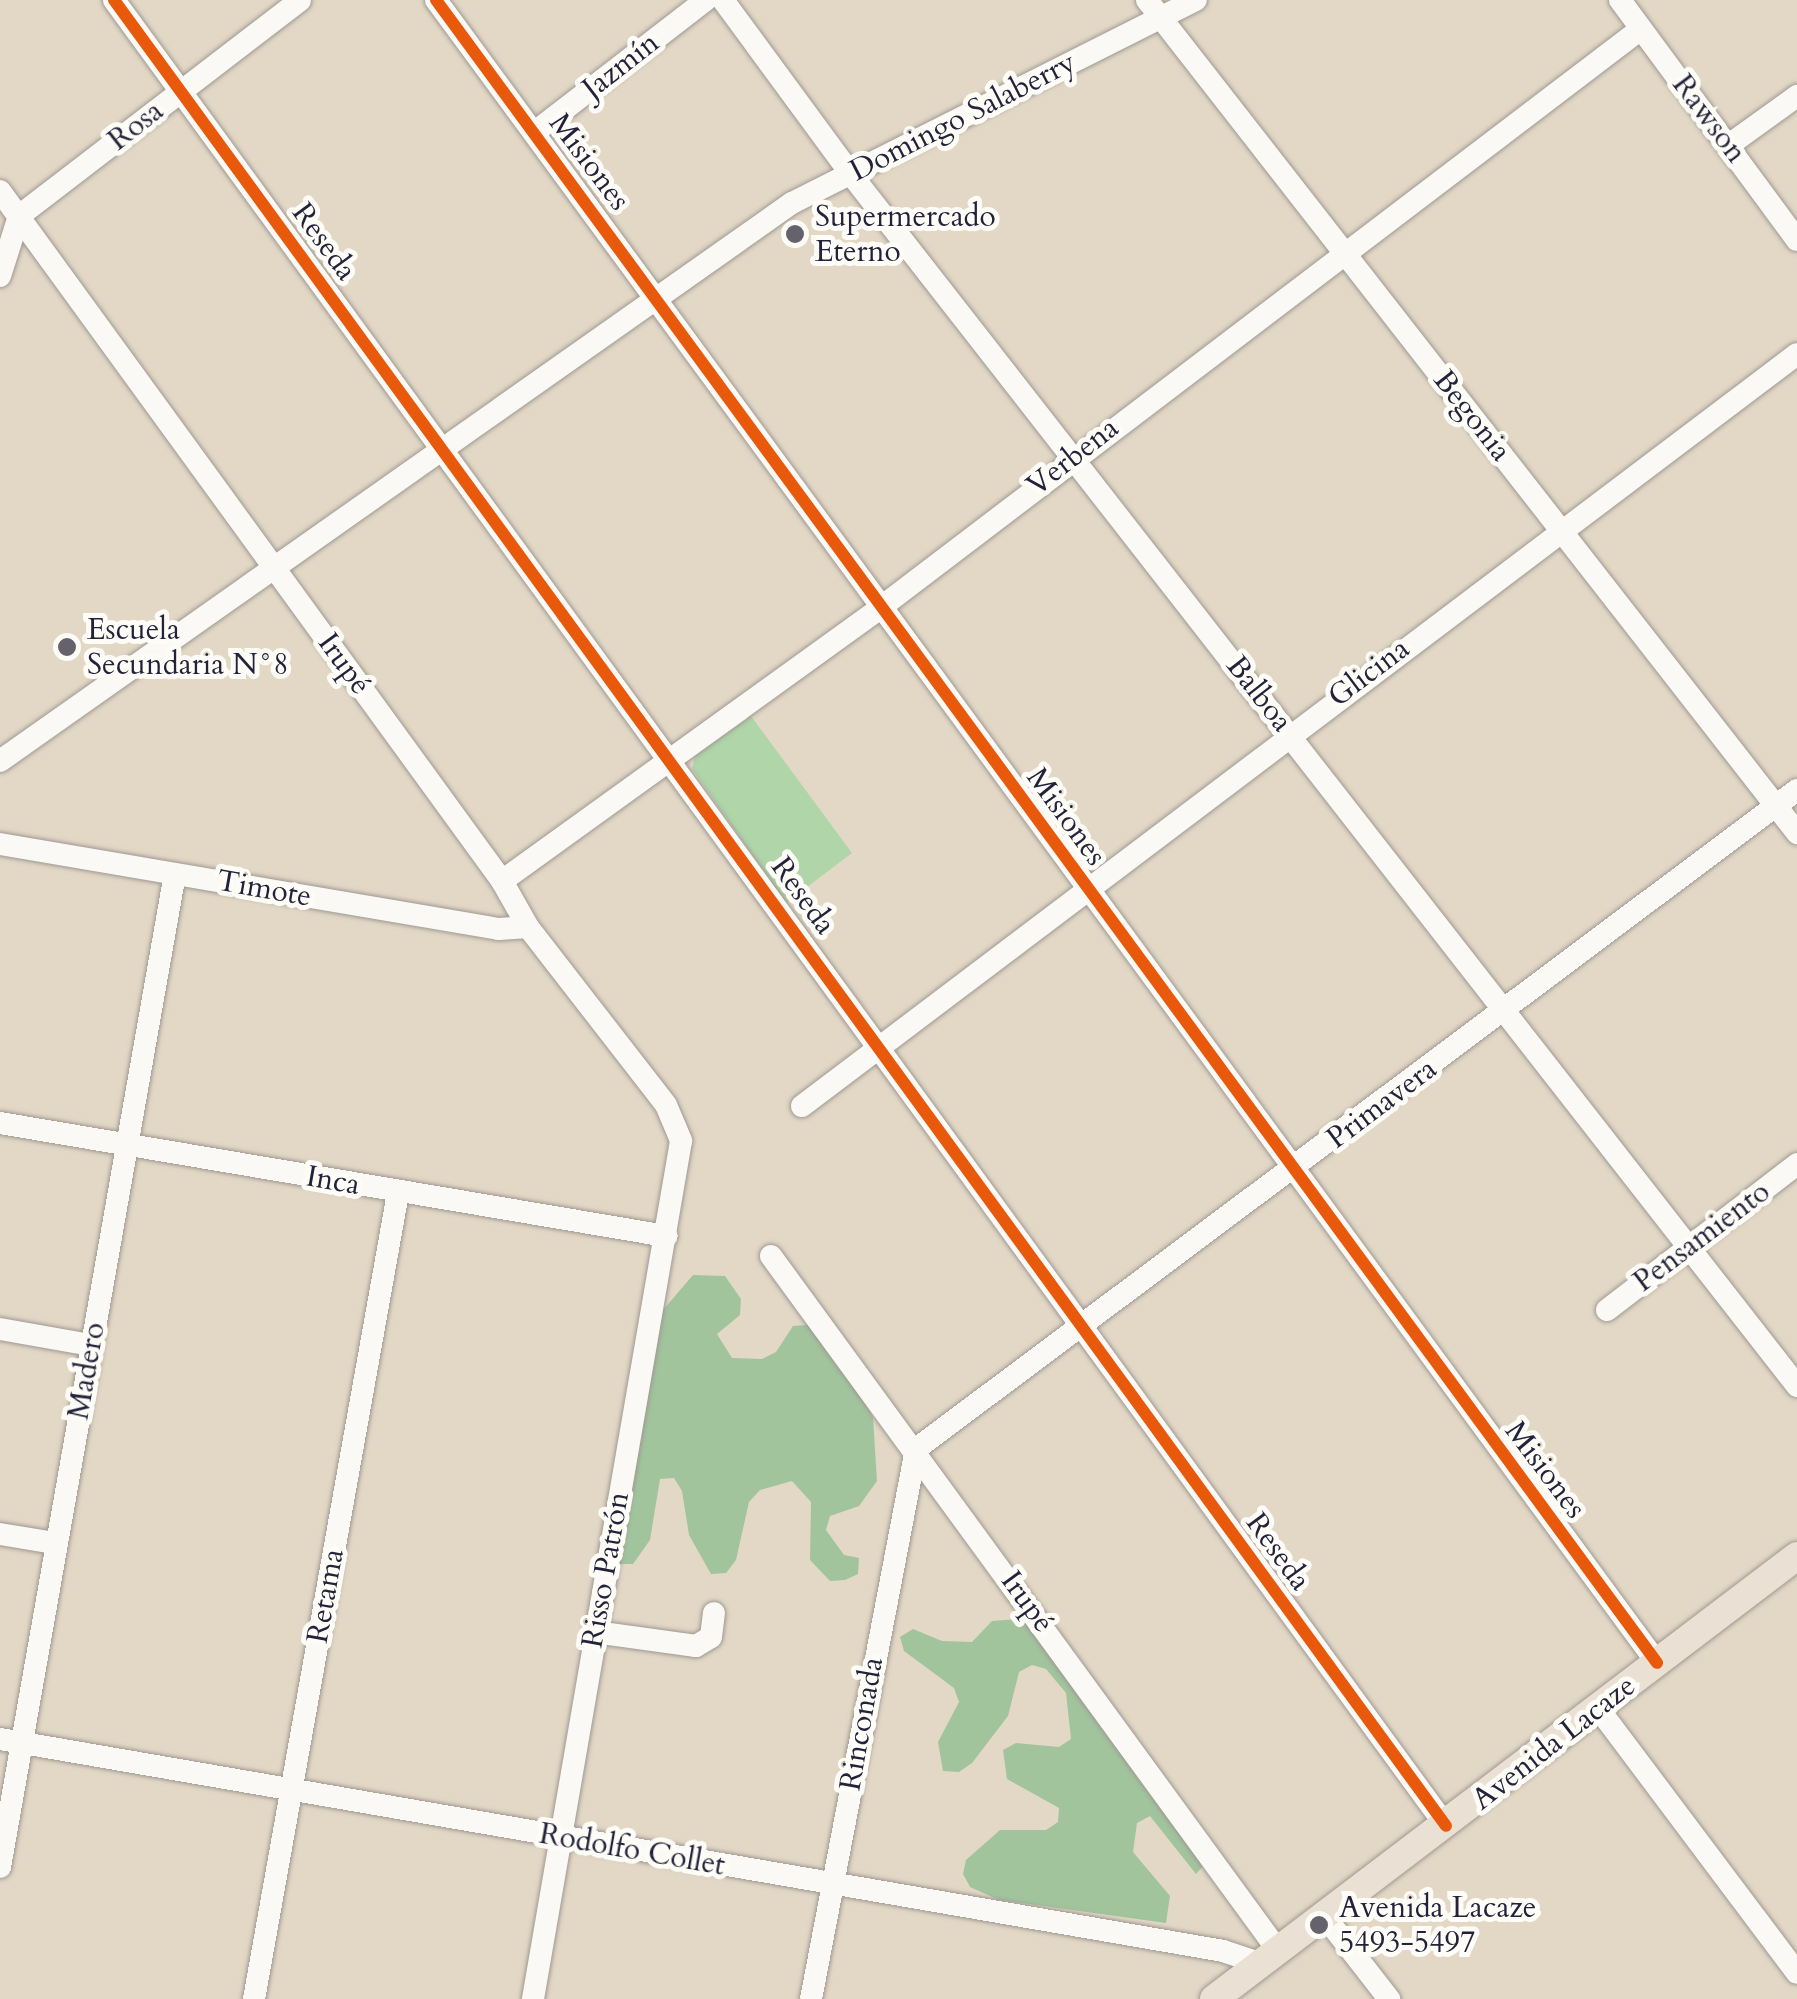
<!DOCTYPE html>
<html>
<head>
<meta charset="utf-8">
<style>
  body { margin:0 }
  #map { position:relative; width:1797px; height:1999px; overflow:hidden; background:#e3d8c6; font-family:Cardo,serif }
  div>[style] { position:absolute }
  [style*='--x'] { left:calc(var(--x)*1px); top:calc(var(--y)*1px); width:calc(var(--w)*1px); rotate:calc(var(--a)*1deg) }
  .green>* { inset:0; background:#afd5a9 }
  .forest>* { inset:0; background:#a1c49d }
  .roads { filter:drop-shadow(0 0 2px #9f9992) drop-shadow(0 0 2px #9f9992) }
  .minor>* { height:22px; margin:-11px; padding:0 11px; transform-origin:11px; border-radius:11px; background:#fbf9f6 }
  .major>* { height:28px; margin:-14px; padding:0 14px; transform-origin:14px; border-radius:14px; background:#eae0d4 }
  .cycleway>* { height:12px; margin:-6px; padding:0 6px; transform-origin:6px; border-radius:6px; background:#e8590c }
  .dots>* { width:28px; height:28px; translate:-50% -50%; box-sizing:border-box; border:5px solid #fdfcf7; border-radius:50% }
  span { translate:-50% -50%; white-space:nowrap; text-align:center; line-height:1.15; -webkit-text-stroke:10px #fdfcf7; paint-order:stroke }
  .street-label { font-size:30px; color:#22223b }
  .poi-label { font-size:30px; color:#22223b }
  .left { translate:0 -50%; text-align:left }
</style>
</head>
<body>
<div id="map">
  <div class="green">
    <i style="clip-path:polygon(751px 716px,852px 853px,786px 903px,692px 769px,695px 756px)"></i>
  </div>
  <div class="forest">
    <i style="clip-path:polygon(693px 1275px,725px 1276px,741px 1299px,740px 1315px,717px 1334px,732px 1358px,762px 1359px,776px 1352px,793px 1326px,807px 1325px,821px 1331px,873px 1417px,877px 1481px,859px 1506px,830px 1516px,826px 1530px,844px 1555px,859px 1558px,858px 1574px,845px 1580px,830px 1581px,810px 1560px,811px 1502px,792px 1481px,760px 1490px,749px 1502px,736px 1560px,726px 1573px,711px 1574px,689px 1535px,682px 1491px,674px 1478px,660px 1479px,650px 1540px,633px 1564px,619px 1564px,663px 1310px)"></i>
    <i style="clip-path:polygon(1042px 1617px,1205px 1864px,1196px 1874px,1150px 1816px,1137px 1823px,1133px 1852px,1170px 1896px,1166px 1923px,999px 1900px,970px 1887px,963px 1874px,966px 1860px,1000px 1830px,1046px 1830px,1058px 1822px,1059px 1808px,1007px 1779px,1003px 1750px,1016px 1743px,1059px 1747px,1071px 1739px,1066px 1693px,1046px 1669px,1032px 1665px,1019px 1672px,1008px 1716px,972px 1763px,959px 1772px,943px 1771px,938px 1742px,959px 1702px,954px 1688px,904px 1651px,900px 1637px,913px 1629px,942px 1641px,972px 1642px,992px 1621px)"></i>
  </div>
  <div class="roads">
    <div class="minor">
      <i style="--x:114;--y:0;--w:2260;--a:53.89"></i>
      <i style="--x:436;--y:0;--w:2063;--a:53.71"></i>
      <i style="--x:723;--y:0;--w:215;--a:53.7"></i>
      <i style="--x:850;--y:173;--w:1539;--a:52.02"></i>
      <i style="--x:1147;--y:0;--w:1057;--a:52.03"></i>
      <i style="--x:1620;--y:0;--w:298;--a:53.6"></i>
      <i style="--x:535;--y:132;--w:216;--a:-37.7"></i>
      <i style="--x:1729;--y:145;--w:84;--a:-35.8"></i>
      <i style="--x:0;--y:191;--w:853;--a:53.96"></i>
      <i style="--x:502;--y:881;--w:53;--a:60.5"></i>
      <i style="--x:528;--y:927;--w:225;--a:52.2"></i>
      <i style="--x:666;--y:1105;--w:39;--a:67"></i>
      <i style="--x:681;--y:1141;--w:871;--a:99.79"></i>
      <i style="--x:0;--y:276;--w:63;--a:-72.4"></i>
      <i style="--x:19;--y:216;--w:354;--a:-37.5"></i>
      <i style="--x:0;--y:761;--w:969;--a:-35.17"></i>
      <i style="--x:792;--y:203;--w:452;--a:-26.7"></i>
      <i style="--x:0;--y:844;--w:506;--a:9.67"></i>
      <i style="--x:499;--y:929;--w:29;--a:-4"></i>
      <i style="--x:502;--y:881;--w:466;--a:-35.8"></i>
      <i style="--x:880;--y:608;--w:956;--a:-37.27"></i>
      <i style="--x:802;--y:1106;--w:1247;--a:-37.08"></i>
      <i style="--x:0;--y:1123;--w:676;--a:9.63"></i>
      <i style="--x:771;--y:1256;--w:862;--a:53.87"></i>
      <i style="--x:1607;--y:1310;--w:240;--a:-37.5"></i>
      <i style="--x:0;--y:1329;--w:92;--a:10"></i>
      <i style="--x:0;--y:1534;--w:56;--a:9.3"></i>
      <i style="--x:595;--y:1632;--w:102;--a:7.9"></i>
      <i style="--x:696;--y:1646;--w:17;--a:-31"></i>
      <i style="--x:711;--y:1637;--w:24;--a:-83"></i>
      <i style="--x:1598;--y:1708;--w:331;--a:53.1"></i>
      <i style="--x:0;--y:1739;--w:1241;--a:9.83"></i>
      <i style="--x:1223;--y:1951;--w:41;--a:18.4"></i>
      <i style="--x:0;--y:1867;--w:1008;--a:-80.01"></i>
      <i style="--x:1326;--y:1918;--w:103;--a:52.1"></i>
      <i style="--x:254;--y:1999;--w:819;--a:-79.87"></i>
      <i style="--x:811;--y:1999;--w:560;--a:-79.19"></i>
      <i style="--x:916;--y:1449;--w:1100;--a:-36.8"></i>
    </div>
    <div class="major">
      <i style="--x:1214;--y:1999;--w:732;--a:-37.23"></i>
    </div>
  </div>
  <div class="cycleway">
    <i style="--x:114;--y:0;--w:2260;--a:53.89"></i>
    <i style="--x:436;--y:0;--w:2063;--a:53.71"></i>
  </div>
  <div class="dots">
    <i style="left:795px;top:234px;background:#66626c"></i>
    <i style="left:67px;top:647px;background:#66626c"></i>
    <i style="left:1319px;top:1925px;background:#66626c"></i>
  </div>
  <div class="street-label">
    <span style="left:621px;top:66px;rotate:-38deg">Jazmín</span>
    <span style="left:963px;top:117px;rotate:-27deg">Domingo Salaberry</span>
    <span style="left:1709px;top:119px;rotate:53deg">Rawson</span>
    <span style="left:136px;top:126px;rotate:-38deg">Rosa</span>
    <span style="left:589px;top:162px;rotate:53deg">Misiones</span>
    <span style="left:324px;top:242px;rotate:54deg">Reseda</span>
    <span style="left:1472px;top:416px;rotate:52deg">Begonia</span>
    <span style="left:1073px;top:457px;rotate:-38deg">Verbena</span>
    <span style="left:344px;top:664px;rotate:54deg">Irupé</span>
    <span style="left:1369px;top:673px;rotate:-37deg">Glicina</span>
    <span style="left:1259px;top:694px;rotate:52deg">Balboa</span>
    <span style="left:1066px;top:817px;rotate:54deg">Misiones</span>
    <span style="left:264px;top:889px;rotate:10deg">Timote</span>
    <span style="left:803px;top:896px;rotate:54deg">Reseda</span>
    <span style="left:1382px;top:1104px;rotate:-37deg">Primavera</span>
    <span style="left:333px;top:1181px;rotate:10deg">Inca</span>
    <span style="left:1702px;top:1237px;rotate:-37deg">Pensamiento</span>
    <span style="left:87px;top:1371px;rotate:-80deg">Madero</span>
    <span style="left:1545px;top:1470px;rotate:53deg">Misiones</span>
    <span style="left:1278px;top:1552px;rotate:54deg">Reseda</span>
    <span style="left:606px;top:1570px;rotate:-80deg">Risso Patrón</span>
    <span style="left:326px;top:1596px;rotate:-80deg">Retama</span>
    <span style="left:1027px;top:1602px;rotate:54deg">Irupé</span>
    <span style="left:862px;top:1724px;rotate:-80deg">Rinconada</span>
    <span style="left:1554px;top:1743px;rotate:-38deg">Avenida Lacaze</span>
    <span style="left:632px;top:1850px;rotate:10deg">Rodolfo Collet</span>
  </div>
  <div class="poi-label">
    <span class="left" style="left:815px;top:234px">Supermercado<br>Eterno</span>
    <span class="left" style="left:87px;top:647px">Escuela<br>Secundaria N°8</span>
    <span class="left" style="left:1339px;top:1925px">Avenida Lacaze<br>5493-5497</span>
  </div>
</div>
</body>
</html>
